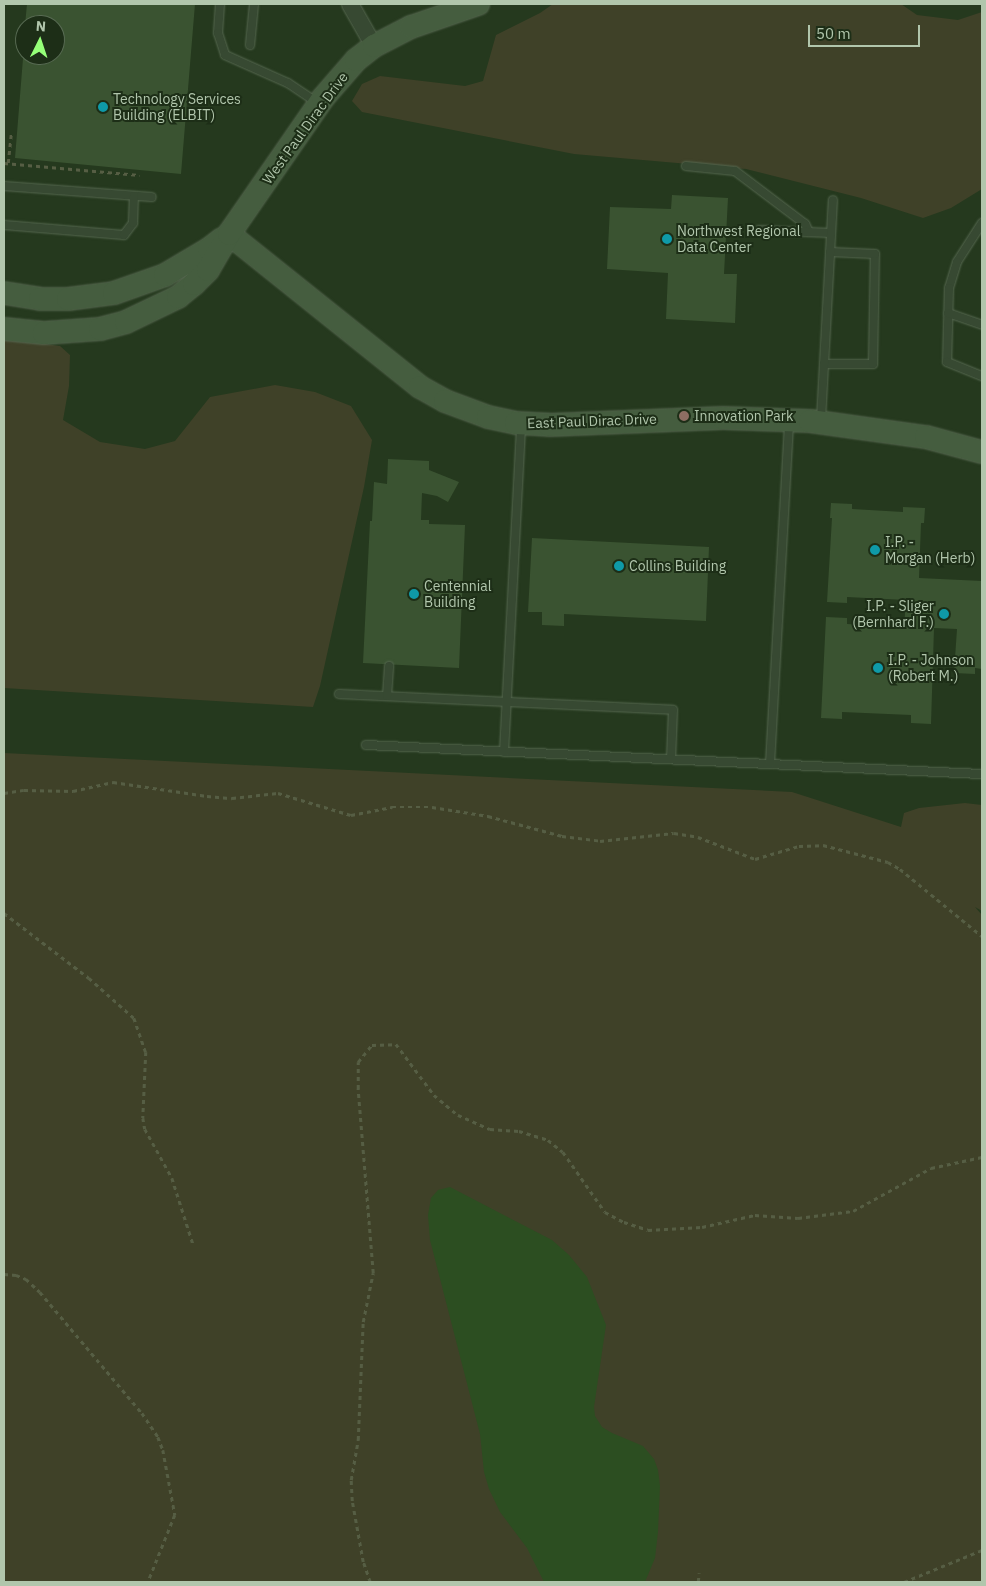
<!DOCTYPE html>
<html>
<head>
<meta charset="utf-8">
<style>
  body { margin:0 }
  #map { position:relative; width:986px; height:1586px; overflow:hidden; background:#25391e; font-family:"IBM Plex Sans",sans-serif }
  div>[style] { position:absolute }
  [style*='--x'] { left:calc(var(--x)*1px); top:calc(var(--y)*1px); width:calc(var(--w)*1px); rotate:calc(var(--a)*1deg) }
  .green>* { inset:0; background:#3f4128 }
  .water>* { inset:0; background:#2c4e21 }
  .building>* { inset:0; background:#3a5331 }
  .path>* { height:2.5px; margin-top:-1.25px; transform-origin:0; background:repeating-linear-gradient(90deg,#565e44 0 4px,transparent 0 8px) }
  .roads { filter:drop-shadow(0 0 1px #55674f) drop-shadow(0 0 1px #55674f) }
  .lane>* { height:8px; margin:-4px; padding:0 4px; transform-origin:4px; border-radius:4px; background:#374932 }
  .street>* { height:16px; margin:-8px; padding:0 8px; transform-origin:8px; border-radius:8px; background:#374932 }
  .secondary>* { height:22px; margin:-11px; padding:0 11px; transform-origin:11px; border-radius:11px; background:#455d3f }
  .dots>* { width:14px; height:14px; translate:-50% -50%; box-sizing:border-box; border:2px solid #1d2e17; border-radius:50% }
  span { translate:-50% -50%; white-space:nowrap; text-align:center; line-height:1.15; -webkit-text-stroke:4px #1d2e17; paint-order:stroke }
  .poi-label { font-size:14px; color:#b1c6ac }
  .left { translate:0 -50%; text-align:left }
  .right { translate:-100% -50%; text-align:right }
  .street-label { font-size:14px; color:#b1c6ac }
  .frame { position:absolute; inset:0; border:5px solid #b1c6ac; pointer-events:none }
  .north { position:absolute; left:15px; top:15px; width:50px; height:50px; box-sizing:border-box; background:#1d2e17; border:1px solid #586b53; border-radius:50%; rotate:4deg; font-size:14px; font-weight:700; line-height:20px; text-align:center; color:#b1c6ac }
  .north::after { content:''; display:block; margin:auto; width:18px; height:22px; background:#95ff78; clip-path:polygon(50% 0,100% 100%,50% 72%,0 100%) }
  .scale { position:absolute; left:808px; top:25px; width:112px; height:22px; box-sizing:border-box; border:2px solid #b1c6ac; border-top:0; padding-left:6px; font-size:15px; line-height:18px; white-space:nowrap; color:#b1c6ac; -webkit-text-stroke:4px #1d2e17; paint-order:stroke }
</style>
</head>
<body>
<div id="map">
  <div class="green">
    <i style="clip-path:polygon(553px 4px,901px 4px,917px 15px,958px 20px,982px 12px,982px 189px,951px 208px,923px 218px,861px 198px,746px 169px,574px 154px,362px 112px,352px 101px,362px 84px,380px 76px,465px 86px,483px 81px,496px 35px,540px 13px)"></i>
    <i style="clip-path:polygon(4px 338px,60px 346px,70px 355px,69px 386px,63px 420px,100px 442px,145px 449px,175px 441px,210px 397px,275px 385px,315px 392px,351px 406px,372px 440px,364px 487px,320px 686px,313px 707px,4px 688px)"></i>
    <i style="clip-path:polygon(4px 753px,792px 792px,901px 827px,904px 813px,919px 808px,965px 803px,982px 805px,982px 911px,975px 907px,982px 915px,982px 1582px,4px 1582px)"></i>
  </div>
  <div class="water">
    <i style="clip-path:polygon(450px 1187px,552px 1240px,569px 1255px,587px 1277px,606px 1325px,594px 1407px,595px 1416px,602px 1427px,612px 1433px,643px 1446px,654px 1459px,658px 1470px,660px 1486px,658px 1532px,655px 1558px,645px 1582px,544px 1582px,527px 1548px,500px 1512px,489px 1489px,484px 1472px,480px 1434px,430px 1240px,428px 1215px,431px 1198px,438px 1190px)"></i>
  </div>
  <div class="building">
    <i style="clip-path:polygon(27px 4px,195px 4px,181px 174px,15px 158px,24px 46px,25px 55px,55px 55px,55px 25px,25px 25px)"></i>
    <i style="clip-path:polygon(672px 195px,728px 198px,724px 274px,737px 274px,735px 323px,666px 319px,668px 273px,607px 269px,610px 207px,671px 209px)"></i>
    <i style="clip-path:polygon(388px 459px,429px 461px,429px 470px,459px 482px,448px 502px,437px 496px,422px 493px,421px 520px,429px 520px,429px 524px,465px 525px,459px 668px,363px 663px,370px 521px,372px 521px,374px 482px,387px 484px)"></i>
    <i style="clip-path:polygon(831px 503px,852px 504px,852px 509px,903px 512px,903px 507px,925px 508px,924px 523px,921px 523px,919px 578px,982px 581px,982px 669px,975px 668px,975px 674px,954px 673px,957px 629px,934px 628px,931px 724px,911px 723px,911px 715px,842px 712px,842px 719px,821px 718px,826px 617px,847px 618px,847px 624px,904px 627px,906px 600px,847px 597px,847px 603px,827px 602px,832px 518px,830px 518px)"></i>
    <i style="clip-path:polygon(532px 538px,709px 547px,706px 621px,564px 614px,564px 626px,542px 625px,542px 612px,528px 612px)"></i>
  </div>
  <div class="path">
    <i style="--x:4;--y:163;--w:136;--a:5.1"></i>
    <i style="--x:8;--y:163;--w:31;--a:-84"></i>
    <i style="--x:4;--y:793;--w:20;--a:-9"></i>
    <i style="--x:24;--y:790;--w:49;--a:1.2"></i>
    <i style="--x:73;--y:791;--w:41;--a:-12.7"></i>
    <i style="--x:113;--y:782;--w:95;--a:8.5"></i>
    <i style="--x:207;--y:796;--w:25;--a:5"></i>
    <i style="--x:232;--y:798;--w:46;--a:-6.2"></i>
    <i style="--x:278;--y:793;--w:76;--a:16.8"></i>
    <i style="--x:351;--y:815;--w:42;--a:-11"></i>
    <i style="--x:392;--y:807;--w:40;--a:0"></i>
    <i style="--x:432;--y:807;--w:57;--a:9.1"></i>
    <i style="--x:488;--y:816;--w:77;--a:15.1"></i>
    <i style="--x:562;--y:836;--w:38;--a:7"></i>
    <i style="--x:600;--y:841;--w:74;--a:-6.2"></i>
    <i style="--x:674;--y:833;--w:24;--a:9"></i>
    <i style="--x:698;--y:837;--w:61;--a:21.1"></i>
    <i style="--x:755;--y:859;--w:46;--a:-16.5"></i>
    <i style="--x:799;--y:846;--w:24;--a:-2"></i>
    <i style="--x:823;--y:845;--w:67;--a:14.7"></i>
    <i style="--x:888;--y:862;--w:14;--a:30"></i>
    <i style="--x:900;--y:869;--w:106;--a:39.3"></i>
    <i style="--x:4;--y:913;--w:107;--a:37.4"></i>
    <i style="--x:89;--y:978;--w:60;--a:41.6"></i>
    <i style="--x:134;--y:1018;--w:36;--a:71"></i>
    <i style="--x:146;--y:1052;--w:66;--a:92.6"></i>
    <i style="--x:143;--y:1118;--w:11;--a:80"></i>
    <i style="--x:145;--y:1129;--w:56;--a:61.1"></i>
    <i style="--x:172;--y:1178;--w:69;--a:72.3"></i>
    <i style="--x:4;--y:1274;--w:12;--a:5"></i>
    <i style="--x:16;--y:1275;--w:11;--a:22"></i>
    <i style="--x:26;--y:1279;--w:19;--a:43"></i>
    <i style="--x:40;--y:1292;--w:158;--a:49.9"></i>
    <i style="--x:142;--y:1413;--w:29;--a:56"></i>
    <i style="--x:158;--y:1437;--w:14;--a:69"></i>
    <i style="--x:163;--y:1450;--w:66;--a:79.5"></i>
    <i style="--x:175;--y:1515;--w:72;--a:111.9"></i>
    <i style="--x:370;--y:1582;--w:21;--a:-109"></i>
    <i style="--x:363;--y:1562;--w:62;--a:-100.2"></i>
    <i style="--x:352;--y:1501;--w:21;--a:-93"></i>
    <i style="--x:351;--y:1480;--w:41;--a:-80.1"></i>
    <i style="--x:358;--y:1440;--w:118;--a:-87.6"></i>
    <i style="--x:363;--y:1322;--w:50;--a:-78.5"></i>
    <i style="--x:373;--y:1273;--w:185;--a:-94.7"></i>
    <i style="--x:358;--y:1089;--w:27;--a:-90"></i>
    <i style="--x:358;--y:1062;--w:22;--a:-51"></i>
    <i style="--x:372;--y:1045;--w:24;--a:-2"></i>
    <i style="--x:396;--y:1044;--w:64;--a:53.3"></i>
    <i style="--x:434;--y:1095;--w:31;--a:40"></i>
    <i style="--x:458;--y:1115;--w:35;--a:24"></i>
    <i style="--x:490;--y:1129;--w:29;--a:4"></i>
    <i style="--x:519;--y:1131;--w:30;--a:17"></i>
    <i style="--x:548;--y:1140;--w:19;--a:39"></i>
    <i style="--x:563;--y:1152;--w:73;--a:55"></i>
    <i style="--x:605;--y:1212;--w:21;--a:28"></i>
    <i style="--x:624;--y:1222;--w:25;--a:18"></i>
    <i style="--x:648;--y:1230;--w:54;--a:-3.2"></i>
    <i style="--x:702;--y:1227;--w:54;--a:-12.8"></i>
    <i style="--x:755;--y:1215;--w:43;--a:4"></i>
    <i style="--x:798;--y:1218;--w:55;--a:-7.3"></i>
    <i style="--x:853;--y:1211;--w:89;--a:-28.9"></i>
    <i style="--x:931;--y:1168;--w:52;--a:-12.2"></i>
    <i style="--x:698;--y:1582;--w:9;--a:-84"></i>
    <i style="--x:904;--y:1582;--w:84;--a:-22.3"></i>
  </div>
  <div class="roads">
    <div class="lane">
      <i style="--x:220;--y:4;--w:29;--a:94"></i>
      <i style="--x:218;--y:33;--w:23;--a:72"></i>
      <i style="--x:225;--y:55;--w:69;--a:24"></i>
      <i style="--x:288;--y:83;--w:36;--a:34"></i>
      <i style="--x:250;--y:45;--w:41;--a:-84.4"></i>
      <i style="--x:686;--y:166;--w:49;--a:5.8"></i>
      <i style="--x:735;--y:171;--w:88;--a:37.1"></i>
      <i style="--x:805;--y:224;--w:9;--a:63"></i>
      <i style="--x:4;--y:186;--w:148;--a:4.3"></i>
      <i style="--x:982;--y:223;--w:46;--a:122.7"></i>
      <i style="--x:957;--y:262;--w:27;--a:107"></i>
      <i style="--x:949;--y:288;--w:74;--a:91.5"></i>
      <i style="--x:947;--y:362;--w:38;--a:22"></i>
      <i style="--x:4;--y:225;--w:120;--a:4.8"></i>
      <i style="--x:124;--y:235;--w:15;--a:-53"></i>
      <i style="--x:133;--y:223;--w:27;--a:-88"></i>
      <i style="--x:759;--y:230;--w:72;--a:2.4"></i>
      <i style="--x:948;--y:313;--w:36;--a:19"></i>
      <i style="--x:824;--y:364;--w:49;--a:0"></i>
      <i style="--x:873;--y:364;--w:110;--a:-89"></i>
      <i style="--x:875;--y:254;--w:45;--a:-177.5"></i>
      <i style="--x:821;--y:420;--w:220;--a:-86.9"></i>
      <i style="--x:339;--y:694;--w:334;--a:2.7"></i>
      <i style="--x:673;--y:710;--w:49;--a:92.3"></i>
      <i style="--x:387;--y:696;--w:30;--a:-86"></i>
      <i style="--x:366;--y:745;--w:617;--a:2.7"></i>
      <i style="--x:504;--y:752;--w:327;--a:-87"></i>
      <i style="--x:770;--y:764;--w:344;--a:-86.8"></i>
    </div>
    <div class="street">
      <i style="--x:350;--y:4;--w:48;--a:60.3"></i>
    </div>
    <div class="secondary">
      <i style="--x:229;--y:234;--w:245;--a:38.7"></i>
      <i style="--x:420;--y:387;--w:29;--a:29"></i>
      <i style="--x:445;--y:401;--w:46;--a:20.4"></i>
      <i style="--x:488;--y:417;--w:29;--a:12"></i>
      <i style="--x:516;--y:423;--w:33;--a:3"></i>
      <i style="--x:549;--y:425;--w:174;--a:-2.3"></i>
      <i style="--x:723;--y:418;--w:87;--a:2"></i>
      <i style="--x:810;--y:421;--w:117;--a:7.9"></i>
      <i style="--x:926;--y:437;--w:58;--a:15"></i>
      <i style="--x:4;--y:293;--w:36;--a:9"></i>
      <i style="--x:40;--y:299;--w:28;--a:0"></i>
      <i style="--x:68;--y:299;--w:46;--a:-7.4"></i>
      <i style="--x:114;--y:293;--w:54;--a:-19.4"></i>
      <i style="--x:165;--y:275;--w:51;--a:-30.6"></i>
      <i style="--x:209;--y:249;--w:16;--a:-38"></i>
      <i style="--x:4;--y:329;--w:40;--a:5.7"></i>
      <i style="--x:44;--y:333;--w:56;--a:-4.1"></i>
      <i style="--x:100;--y:329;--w:27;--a:-15"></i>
      <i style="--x:126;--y:322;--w:58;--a:-25.7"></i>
      <i style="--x:178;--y:297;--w:21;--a:-39"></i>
      <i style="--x:194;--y:284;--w:20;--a:-45"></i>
      <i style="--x:208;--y:270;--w:42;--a:-59.7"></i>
      <i style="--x:229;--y:234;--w:165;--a:-55.3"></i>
      <i style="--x:323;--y:98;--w:50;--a:-49"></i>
      <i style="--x:356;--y:60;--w:23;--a:-38"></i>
      <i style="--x:374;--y:46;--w:42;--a:-27.2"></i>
      <i style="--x:411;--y:27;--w:71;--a:-18.9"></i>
    </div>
  </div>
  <div class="dots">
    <i style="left:103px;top:107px;background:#0f9aa8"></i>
    <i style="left:667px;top:239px;background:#0f9aa8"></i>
    <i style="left:684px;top:416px;background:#8d6e63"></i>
    <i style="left:875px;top:550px;background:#0f9aa8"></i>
    <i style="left:619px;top:566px;background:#0f9aa8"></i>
    <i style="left:414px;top:594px;background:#0f9aa8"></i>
    <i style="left:944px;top:614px;background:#0f9aa8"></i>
    <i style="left:878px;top:668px;background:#0f9aa8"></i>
  </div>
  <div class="poi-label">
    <span class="left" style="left:113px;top:107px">Technology Services<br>Building (ELBIT)</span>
    <span class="left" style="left:677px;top:239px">Northwest Regional<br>Data Center</span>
    <span class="left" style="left:694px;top:416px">Innovation Park</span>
    <span class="left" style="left:885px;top:550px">I.P. -<br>Morgan (Herb)</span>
    <span class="left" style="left:629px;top:566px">Collins Building</span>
    <span class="left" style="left:424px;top:594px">Centennial<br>Building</span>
    <span class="right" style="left:934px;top:614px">I.P. - Sliger<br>(Bernhard F.)</span>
    <span class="left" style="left:888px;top:668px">I.P. - Johnson<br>(Robert M.)</span>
  </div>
  <div class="street-label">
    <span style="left:305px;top:128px;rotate:-54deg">West Paul Dirac Drive</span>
    <span style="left:592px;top:421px;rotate:-2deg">East Paul Dirac Drive</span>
  </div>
  <div class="frame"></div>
  <div class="north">N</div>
  <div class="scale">50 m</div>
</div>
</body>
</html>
